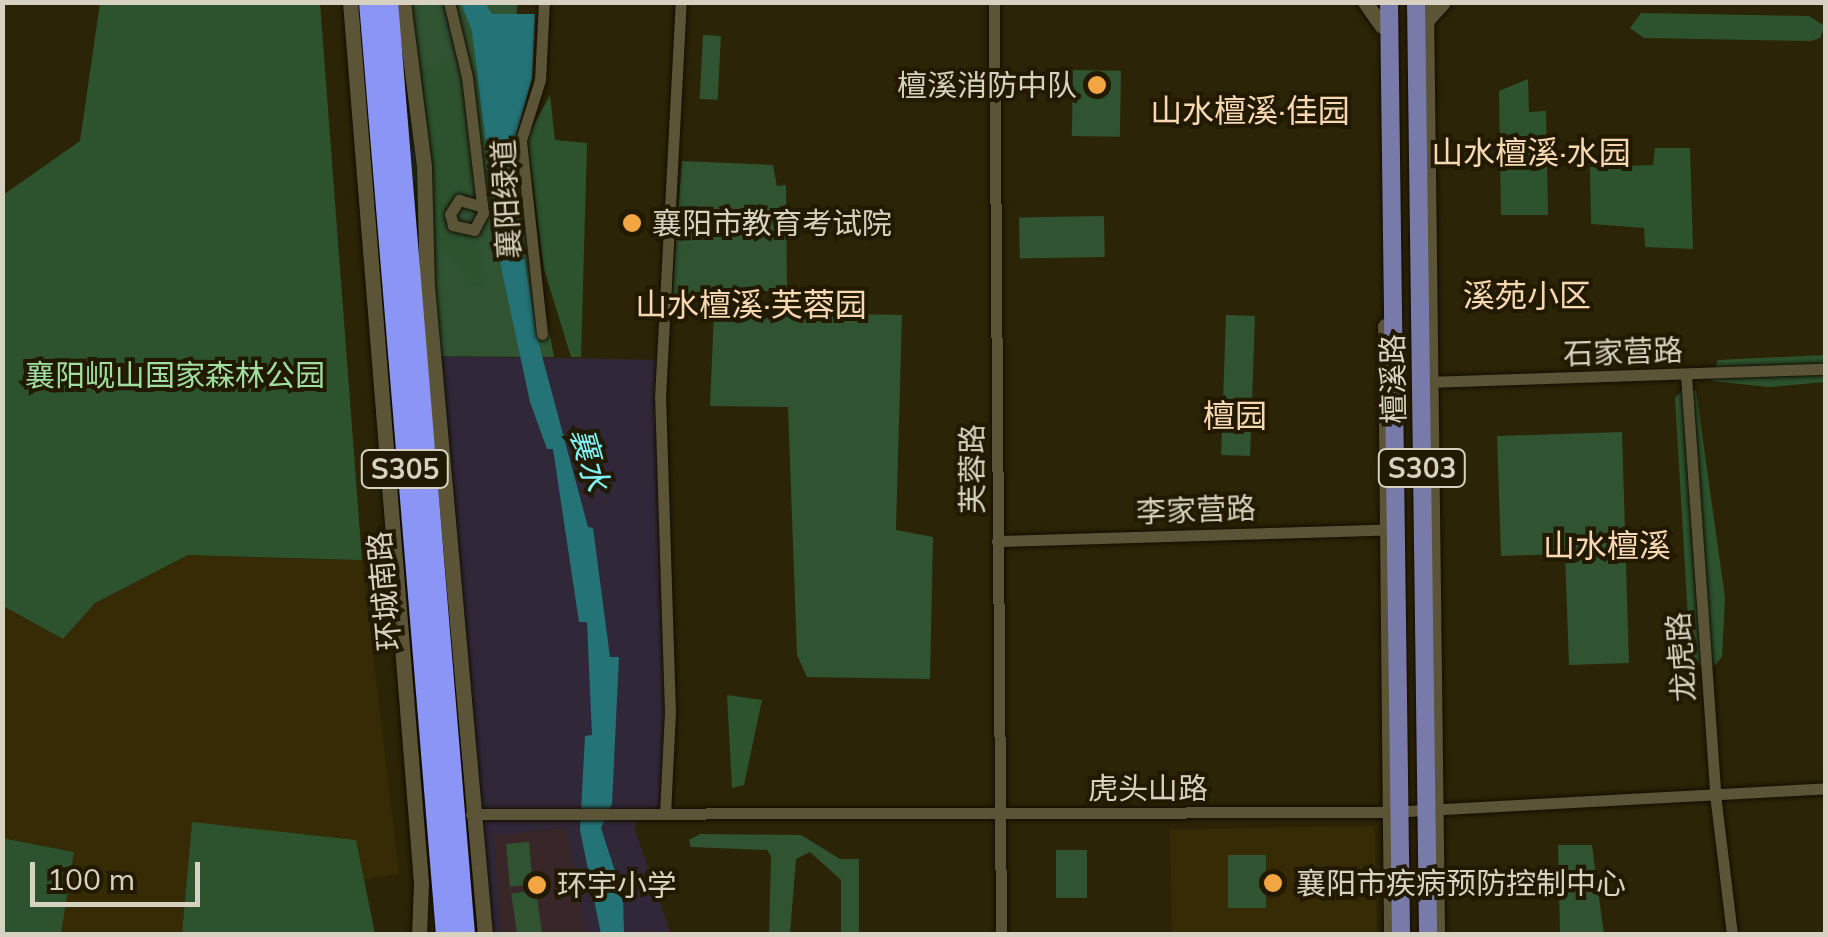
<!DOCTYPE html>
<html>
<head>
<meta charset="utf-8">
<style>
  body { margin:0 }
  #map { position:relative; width:1828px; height:937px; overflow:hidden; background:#2c2406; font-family:Mulish,"Noto Sans SC",sans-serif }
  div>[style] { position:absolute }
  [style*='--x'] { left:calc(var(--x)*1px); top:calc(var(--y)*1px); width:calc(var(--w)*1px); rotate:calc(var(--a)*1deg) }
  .commercial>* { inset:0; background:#302838 }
  .built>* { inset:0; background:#362b04; transform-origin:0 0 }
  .education>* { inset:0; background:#392628 }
  .green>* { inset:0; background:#305331; transform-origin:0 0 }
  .forest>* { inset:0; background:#2c532e }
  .water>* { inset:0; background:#247376 }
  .roads { filter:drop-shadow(0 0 2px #130d00) drop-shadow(0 0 2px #130d00) }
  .street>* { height:11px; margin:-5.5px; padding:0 5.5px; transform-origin:5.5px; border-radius:5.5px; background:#5c5436 }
  .secondary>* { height:15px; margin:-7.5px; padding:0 7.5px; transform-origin:7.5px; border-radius:7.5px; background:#5c5436 }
  .primary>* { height:18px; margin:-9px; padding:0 9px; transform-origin:9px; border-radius:9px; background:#787ba9 }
  .highway>* { height:20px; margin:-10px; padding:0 10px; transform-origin:10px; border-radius:10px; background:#8b95f5 }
  .dots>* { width:28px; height:28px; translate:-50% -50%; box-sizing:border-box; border:5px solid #221a00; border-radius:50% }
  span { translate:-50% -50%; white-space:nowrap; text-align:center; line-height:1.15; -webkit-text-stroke:8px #221a00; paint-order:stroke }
  .shield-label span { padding:2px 8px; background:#221a00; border:2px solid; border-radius:8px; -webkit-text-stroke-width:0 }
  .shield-label { font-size:28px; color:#d6d1c0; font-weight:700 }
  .poi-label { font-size:30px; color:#d6d1c0 }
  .right { translate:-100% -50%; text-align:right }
  .left { translate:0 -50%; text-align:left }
  .street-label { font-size:30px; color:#d6d1c0 }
  .park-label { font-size:30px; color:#9fdda0 }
  .neighbourhood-label { font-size:32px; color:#f8d7b3 }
  .water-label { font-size:32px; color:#7ff1f5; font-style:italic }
  .frame { position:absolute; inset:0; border:5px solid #d6d1c0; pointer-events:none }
  .scale { position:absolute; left:30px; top:862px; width:170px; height:45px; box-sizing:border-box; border:5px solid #d6d1c0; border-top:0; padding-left:12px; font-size:30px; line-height:35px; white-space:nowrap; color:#d6d1c0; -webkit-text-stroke:8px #221a00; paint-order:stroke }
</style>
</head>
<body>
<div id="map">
  <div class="commercial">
    <i style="clip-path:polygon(433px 356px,664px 360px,670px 712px,665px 814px,637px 814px,635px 830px,671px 934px,487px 934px)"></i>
  </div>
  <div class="built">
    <i style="clip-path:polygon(188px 555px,362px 560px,399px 874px,362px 880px,355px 840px,192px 823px,182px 934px,61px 934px,74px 852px,3px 838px,2px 606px,63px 639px,95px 603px)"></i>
    <i style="left:1375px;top:826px;width:108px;height:205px;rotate:89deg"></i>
  </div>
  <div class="education">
    <i style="clip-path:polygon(566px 827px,586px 934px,501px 934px,494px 836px)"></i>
  </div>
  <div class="green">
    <i style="clip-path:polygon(388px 3px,517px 3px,514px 142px,554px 357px,416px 356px)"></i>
    <i style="left:703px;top:35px;width:18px;height:64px;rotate:3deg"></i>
    <i style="left:1073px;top:70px;width:48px;height:66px;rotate:1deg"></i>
    <i style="clip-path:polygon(682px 161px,773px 165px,777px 186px,786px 185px,787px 290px,672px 296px)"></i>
    <i style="left:1104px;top:216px;width:41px;height:85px;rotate:89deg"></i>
    <i style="clip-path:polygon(714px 311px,902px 315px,896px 530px,933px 537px,930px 679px,807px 677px,797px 655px,788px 407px,710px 406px)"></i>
    <i style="left:1226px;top:315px;width:29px;height:140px;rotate:2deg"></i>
    <i style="clip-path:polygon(1622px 432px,1629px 663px,1569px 665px,1565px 554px,1501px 556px,1497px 436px)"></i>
    <i style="clip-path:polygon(700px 834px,801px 835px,840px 859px,859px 859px,859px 934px,841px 934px,841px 880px,810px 852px,796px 859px,790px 934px,769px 934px,771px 856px,767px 850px,691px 847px,689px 840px)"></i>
    <i style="left:529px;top:842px;width:43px;height:23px;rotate:85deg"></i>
    <i style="clip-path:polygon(1592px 845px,1604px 934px,1560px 934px,1558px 845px)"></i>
    <i style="left:1056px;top:850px;width:31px;height:48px"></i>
    <i style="left:1266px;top:855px;width:53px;height:38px;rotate:90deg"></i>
    <i style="left:536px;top:890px;width:44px;height:25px;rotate:82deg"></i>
  </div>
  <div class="forest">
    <i style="clip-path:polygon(100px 3px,320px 3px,362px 560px,188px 555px,95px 603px,63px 639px,3px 606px,3px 195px,80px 141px)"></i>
    <i style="clip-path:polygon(1641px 13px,1809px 16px,1825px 26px,1820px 38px,1811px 41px,1644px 38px,1630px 28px)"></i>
    <i style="clip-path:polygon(450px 61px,471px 170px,470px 188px,443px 206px,455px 231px,480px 243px,485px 289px,471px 284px,436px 237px,416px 88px,423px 70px)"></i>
    <i style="clip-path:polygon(1528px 79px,1529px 112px,1546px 111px,1548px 215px,1501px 215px,1499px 91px)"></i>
    <i style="clip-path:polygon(550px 95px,555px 140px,587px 143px,581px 357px,571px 357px,544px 269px,527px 138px)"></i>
    <i style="clip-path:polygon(1655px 148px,1690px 148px,1693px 249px,1645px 247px,1644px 228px,1591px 224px,1590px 167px,1653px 165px)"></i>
    <i style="clip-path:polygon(1825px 355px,1825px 382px,1769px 387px,1711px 381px,1718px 360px)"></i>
    <i style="clip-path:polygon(1682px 390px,1696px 390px,1725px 598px,1722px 657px,1715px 665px,1691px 669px,1675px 398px)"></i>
    <i style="clip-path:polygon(727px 695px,762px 700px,744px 785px,732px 788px)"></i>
    <i style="clip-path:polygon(192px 822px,356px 840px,375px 934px,182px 934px)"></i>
    <i style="clip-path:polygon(2px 838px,74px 852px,61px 934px,3px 934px)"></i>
  </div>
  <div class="water">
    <i style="clip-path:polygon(461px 3px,485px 3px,492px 14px,535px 14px,532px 78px,516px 136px,516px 209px,538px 341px,588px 527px,593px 528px,610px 657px,619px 657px,612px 804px,601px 828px,623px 896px,624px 934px,601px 934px,580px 830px,585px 736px,592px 735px,587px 622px,579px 622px,553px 449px,547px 449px,530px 402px,501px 267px,472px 31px)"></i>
  </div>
  <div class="roads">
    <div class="street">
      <i style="--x:449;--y:2;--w:77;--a:76.5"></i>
      <i style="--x:467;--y:77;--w:137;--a:83.3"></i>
      <i style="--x:483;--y:213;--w:19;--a:118"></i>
      <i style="--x:474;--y:230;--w:22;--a:-167"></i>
      <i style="--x:453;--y:225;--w:11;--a:-105"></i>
      <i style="--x:450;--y:214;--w:17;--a:-57"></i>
      <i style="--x:459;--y:200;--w:22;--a:16"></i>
      <i style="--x:994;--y:2;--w:932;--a:89.57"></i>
      <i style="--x:542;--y:334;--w:195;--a:-96.2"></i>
      <i style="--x:521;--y:140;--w:63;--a:-72.4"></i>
      <i style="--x:540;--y:80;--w:78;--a:-87.1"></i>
      <i style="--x:1686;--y:375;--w:420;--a:86"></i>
      <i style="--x:1715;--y:794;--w:141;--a:83.1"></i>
      <i style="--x:1425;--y:382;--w:401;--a:-1.9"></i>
      <i style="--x:997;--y:541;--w:394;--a:-1.7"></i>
      <i style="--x:471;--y:814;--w:918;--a:-0.12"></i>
      <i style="--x:1389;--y:812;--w:438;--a:-3.1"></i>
      <i style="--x:665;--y:814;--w:102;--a:-87.2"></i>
      <i style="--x:670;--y:712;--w:314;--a:-91.8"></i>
      <i style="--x:660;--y:398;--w:397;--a:-87"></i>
    </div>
    <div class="secondary">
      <i style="--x:350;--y:2;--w:884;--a:85.39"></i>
      <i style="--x:421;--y:883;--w:51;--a:92.2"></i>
      <i style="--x:403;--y:2;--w:166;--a:82.7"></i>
      <i style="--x:424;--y:167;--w:119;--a:88.6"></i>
      <i style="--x:427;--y:286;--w:651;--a:84.89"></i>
      <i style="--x:1365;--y:2;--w:29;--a:55"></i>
      <i style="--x:1426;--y:2;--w:932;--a:89.32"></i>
      <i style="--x:1426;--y:21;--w:25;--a:-48"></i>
      <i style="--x:1385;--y:326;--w:608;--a:89.43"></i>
    </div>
    <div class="primary">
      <i style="--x:1389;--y:2;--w:932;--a:89.26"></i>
      <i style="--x:1416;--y:2;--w:932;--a:89.26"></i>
    </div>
    <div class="highway">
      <i style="--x:369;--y:2;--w:935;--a:85.28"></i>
      <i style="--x:388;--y:2;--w:935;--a:85.28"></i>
    </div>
  </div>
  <div class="dots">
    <i style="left:1097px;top:85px;background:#f2a541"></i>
    <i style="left:632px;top:223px;background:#f2a541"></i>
    <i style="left:1273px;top:883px;background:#f2a541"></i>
    <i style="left:537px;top:885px;background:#f2a541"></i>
  </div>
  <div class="shield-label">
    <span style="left:1422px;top:468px">S303</span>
    <span style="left:405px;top:469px">S305</span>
  </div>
  <div class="poi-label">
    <span class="right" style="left:1077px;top:85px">檀溪消防中队</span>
    <span class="left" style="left:652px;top:223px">襄阳市教育考试院</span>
    <span class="left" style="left:1296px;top:883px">襄阳市疾病预防控制中心</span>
    <span class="left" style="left:557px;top:885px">环宇小学</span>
  </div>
  <div class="street-label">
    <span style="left:506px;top:199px;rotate:-93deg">襄阳绿道</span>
    <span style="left:1623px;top:352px;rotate:-2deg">石家营路</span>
    <span style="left:1393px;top:379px;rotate:-91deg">檀溪路</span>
    <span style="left:972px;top:469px;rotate:-90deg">芙蓉路</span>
    <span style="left:1196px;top:510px;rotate:-2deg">李家营路</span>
    <span style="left:384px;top:591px;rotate:-95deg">环城南路</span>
    <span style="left:1681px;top:657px;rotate:-94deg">龙虎路</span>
    <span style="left:1148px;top:788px">虎头山路</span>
  </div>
  <div class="park-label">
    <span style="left:175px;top:375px">襄阳岘山国家森林公园</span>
  </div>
  <div class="neighbourhood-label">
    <span style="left:1250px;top:110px">山水檀溪·佳园</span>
    <span style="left:1531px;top:152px">山水檀溪·水园</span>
    <span style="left:1527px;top:295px">溪苑小区</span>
    <span style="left:751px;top:304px">山水檀溪·芙蓉园</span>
    <span style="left:1235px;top:415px">檀园</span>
    <span style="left:1607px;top:545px">山水檀溪</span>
  </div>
  <div class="water-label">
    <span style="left:590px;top:459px;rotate:74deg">襄水</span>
  </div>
  <div class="frame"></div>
  <div class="scale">100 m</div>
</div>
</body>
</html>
